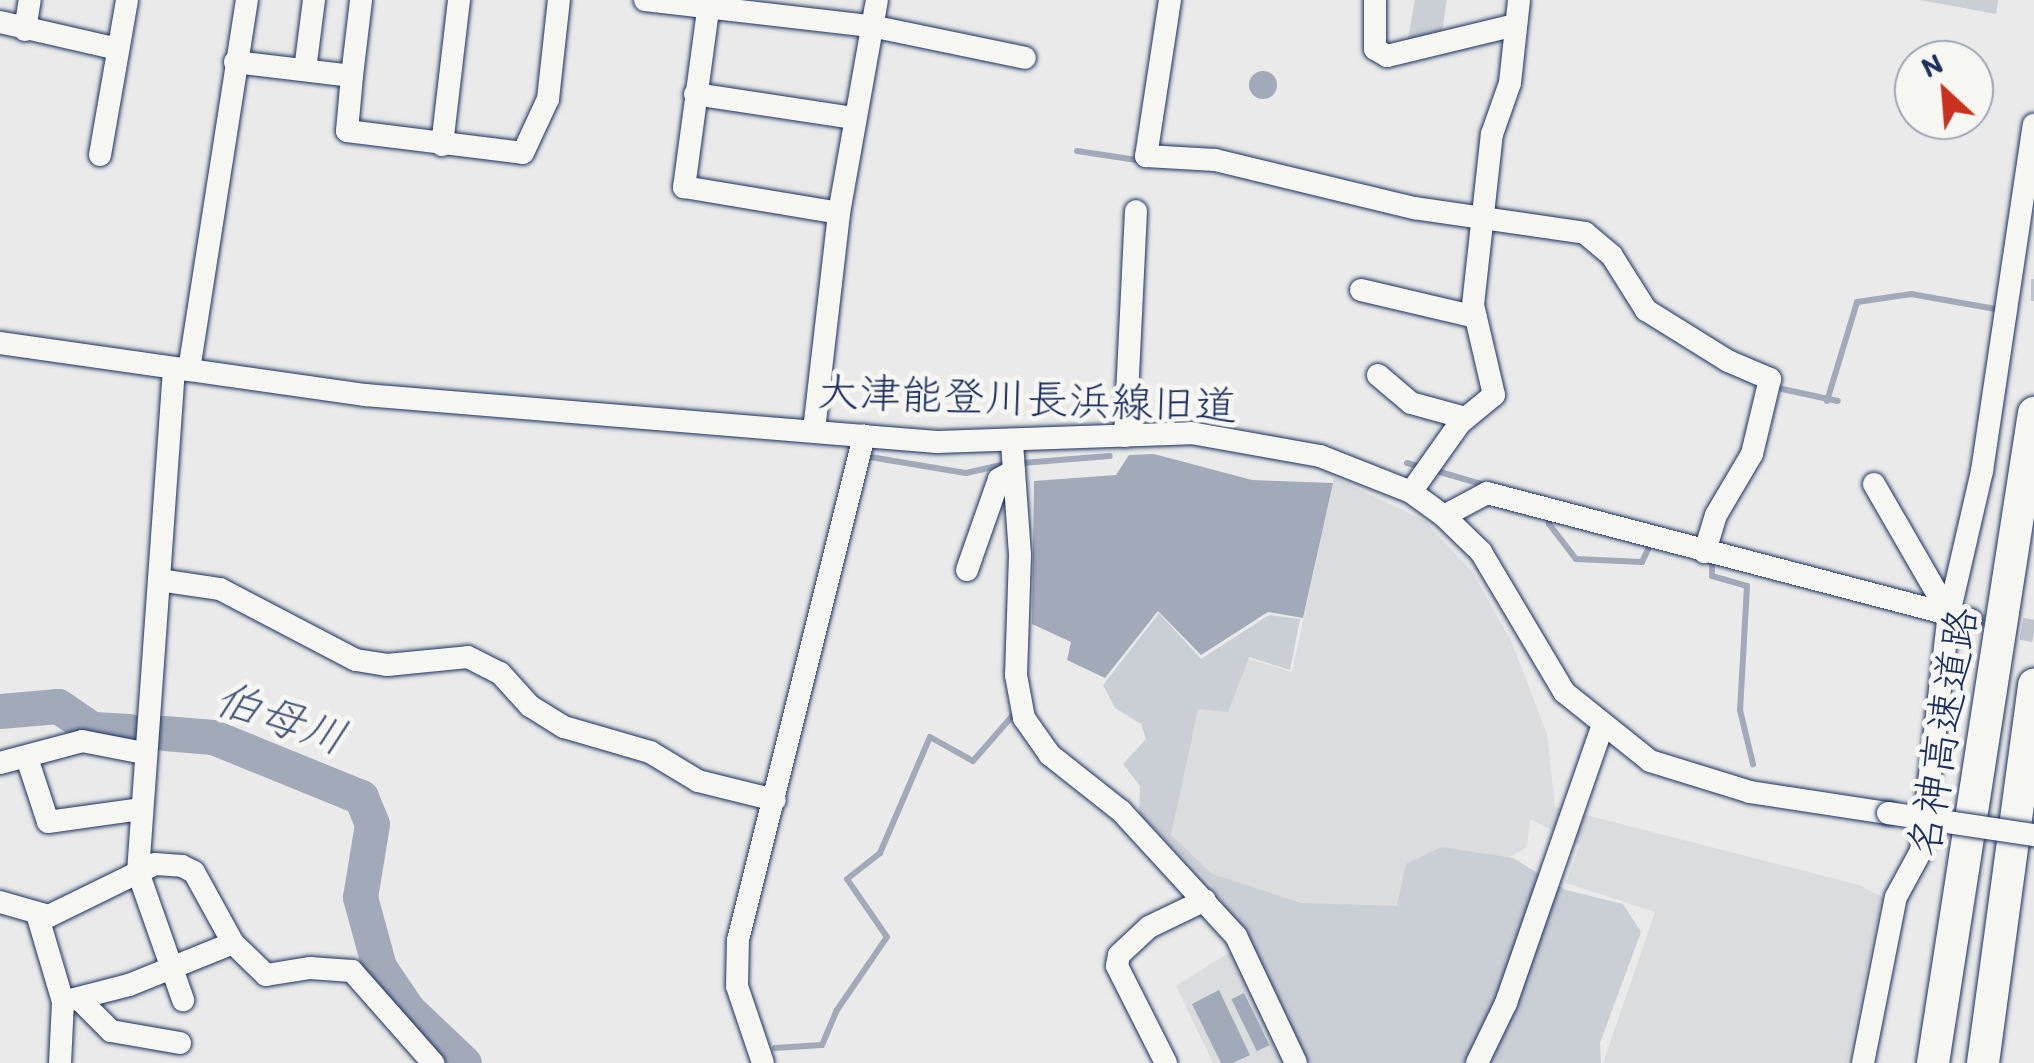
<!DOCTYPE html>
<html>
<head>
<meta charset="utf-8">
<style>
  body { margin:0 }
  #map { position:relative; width:2034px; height:1063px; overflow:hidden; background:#e9eae9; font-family:Itim,"Klee One",sans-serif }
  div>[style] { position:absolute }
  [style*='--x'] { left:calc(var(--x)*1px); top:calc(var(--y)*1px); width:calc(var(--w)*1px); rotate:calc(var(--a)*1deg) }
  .built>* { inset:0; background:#dadcde }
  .green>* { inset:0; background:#caced5 }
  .water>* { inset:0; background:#a2aaba; transform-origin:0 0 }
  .round { border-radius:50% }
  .stream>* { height:6px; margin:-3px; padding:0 3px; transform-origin:3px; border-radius:3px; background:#a2aaba }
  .river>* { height:35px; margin:-17.5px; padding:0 17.5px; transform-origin:17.5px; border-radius:17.5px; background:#a2aaba }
  .minor-tunnel>* { height:22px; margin-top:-11px; transform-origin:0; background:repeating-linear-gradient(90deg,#c0c5cd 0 22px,transparent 0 33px) }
  .roads { filter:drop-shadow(0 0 2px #1b2f5e) drop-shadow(0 0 2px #1b2f5e) }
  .minor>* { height:22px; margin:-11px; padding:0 11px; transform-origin:11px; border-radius:11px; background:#f6f6f2 }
  .highway>* { height:32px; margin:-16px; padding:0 16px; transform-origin:16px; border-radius:16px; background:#f6f6f2 }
  .bridges { filter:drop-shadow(0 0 2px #1b2f5e) drop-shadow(0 0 2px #1b2f5e) }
  .minor-bridge>* { height:22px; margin:-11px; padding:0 11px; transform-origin:11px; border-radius:11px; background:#f6f6f2 }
  span { translate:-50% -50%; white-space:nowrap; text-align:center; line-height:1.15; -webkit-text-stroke:10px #f6f6f2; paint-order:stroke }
  .street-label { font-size:42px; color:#1b2f5e }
  .water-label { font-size:45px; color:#44547a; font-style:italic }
  .north { position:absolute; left:1894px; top:40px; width:100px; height:100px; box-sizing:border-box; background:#f6f6f2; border:2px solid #9ea6b7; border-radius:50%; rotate:334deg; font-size:28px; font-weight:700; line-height:40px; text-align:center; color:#1b2f5e }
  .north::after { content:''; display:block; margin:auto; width:35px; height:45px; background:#c8321e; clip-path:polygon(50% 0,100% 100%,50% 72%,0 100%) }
</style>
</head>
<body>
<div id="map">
  <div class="built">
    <i style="clip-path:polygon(1334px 477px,1425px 521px,1473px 573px,1512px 643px,1547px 734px,1555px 807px,1859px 885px,1882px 897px,1847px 1063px,1603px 1063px,1655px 912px,1566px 883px,1580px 845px,1530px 819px,1527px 847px,1435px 901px,1287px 1063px,1213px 1063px,1176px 986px,1251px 939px,1157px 835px,1171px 796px,1172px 721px,1233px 654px,1292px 672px)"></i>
  </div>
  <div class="green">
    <i style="clip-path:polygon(1415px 0,1447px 0,1441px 37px,1407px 43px)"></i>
    <i style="clip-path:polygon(1920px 0,1998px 0,1996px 14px)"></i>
    <i style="clip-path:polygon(1159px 613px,1201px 659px,1269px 615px,1300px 619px,1290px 670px,1249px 657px,1228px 712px,1198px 709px,1171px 835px,1212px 874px,1301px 903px,1397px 906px,1406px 864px,1441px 847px,1513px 858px,1566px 890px,1623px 904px,1641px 932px,1600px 1043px,1601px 1063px,1309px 1063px,1261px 964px,1211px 884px,1139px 814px,1140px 786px,1123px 764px,1146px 739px,1141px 724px,1115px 708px,1103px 685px)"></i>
  </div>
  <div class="water">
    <i class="round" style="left:1249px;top:71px;width:28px;height:28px"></i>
    <i style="clip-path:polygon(1154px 454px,1252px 480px,1333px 483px,1303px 618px,1268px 612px,1201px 655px,1158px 611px,1105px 678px,1067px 660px,1071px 642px,1032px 624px,1034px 481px,1116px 475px,1129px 455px)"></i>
    <i style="clip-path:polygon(1219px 990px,1250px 1055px,1233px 1063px,1221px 1063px,1192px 1004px)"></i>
    <i style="left:1244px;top:993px;width:58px;height:14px;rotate:64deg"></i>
  </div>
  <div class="stream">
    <i style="--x:1077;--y:151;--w:67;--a:8.6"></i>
    <i style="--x:1782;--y:389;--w:57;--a:12.1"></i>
    <i style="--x:1827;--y:401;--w:103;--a:-73.1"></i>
    <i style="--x:1857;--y:302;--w:55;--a:-8.4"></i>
    <i style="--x:1911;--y:294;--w:86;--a:10"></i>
    <i style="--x:870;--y:457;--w:97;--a:9.5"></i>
    <i style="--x:966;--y:473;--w:41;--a:-12.7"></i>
    <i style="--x:1022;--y:463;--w:88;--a:-4.5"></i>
    <i style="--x:1407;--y:463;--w:15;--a:16"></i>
    <i style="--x:1433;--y:470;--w:57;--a:16.2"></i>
    <i style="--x:1548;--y:513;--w:11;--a:85"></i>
    <i style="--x:1549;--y:524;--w:44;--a:52.4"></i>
    <i style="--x:1576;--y:559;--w:66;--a:2.6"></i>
    <i style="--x:1642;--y:562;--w:19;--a:-65"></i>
    <i style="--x:1705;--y:560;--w:7;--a:16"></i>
    <i style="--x:1712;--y:562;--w:14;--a:90"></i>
    <i style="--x:1712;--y:576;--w:36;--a:16"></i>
    <i style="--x:1747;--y:586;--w:124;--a:93.2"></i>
    <i style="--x:1740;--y:710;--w:56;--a:76.5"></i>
    <i style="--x:775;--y:1048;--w:47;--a:-3.7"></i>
    <i style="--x:822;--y:1045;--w:38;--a:-67"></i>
    <i style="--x:837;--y:1010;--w:88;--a:-55.6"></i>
    <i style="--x:887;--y:937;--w:70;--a:-124.6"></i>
    <i style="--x:847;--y:879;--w:42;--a:-38.2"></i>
    <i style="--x:880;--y:853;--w:126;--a:-66.7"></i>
    <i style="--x:930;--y:737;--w:49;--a:29.2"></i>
    <i style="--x:973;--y:761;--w:64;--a:-48.8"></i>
  </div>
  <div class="river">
    <i style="--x:0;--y:711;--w:58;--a:-4.9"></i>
    <i style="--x:58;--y:706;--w:41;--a:34.1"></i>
    <i style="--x:92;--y:729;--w:37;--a:3"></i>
    <i style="--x:164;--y:733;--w:49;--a:4.7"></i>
    <i style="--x:213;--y:737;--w:160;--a:22.1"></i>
    <i style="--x:361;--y:797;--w:29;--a:68"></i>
    <i style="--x:372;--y:824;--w:74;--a:99.3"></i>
    <i style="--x:360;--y:897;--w:73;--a:74.8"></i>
    <i style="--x:379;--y:967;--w:52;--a:56"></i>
    <i style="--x:408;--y:1010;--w:77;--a:43.4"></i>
  </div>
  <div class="minor-tunnel">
    <i style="--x:2031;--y:290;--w:3;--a:0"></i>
    <i style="--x:1989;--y:623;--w:46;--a:10.1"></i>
  </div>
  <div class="roads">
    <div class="minor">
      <i style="--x:645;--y:0;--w:227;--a:6.6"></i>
      <i style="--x:871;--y:26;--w:157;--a:11.7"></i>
      <i style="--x:1170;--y:0;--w:158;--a:98.7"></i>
      <i style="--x:1146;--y:156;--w:69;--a:3.3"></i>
      <i style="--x:1215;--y:160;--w:205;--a:13.6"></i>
      <i style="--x:1414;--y:208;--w:173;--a:8.3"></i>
      <i style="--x:1585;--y:233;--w:35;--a:40"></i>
      <i style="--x:1612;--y:256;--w:64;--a:57.8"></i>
      <i style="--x:1646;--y:310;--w:97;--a:31.9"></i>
      <i style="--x:1728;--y:361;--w:46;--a:23.2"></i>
      <i style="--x:1770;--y:379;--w:77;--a:103.5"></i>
      <i style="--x:1752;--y:454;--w:71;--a:120.5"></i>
      <i style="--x:1716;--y:515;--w:39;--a:107"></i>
      <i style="--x:1375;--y:0;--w:49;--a:90"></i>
      <i style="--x:1375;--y:49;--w:14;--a:30"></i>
      <i style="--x:1387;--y:56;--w:132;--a:-13.6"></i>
      <i style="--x:709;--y:3;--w:186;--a:97.7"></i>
      <i style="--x:684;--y:187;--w:157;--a:9.5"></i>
      <i style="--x:0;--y:22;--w:121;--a:12.9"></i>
      <i style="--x:25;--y:30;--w:30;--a:-81"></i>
      <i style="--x:235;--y:62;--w:118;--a:6.8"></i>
      <i style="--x:352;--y:76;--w:77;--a:-83.2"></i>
      <i style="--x:305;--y:70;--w:71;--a:-82.7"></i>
      <i style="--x:352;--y:76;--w:55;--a:95.2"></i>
      <i style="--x:347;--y:131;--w:177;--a:7.1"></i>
      <i style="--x:523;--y:153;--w:60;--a:-65.2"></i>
      <i style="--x:548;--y:99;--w:100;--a:-83.7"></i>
      <i style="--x:695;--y:94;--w:161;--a:8.6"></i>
      <i style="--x:442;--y:145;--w:146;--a:-83.3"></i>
      <i style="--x:100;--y:155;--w:157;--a:-80.1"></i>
      <i style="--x:1361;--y:290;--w:118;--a:13.2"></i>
      <i style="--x:0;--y:343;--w:369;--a:8.1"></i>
      <i style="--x:365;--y:395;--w:574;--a:4.7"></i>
      <i style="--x:937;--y:442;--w:254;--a:-2"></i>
      <i style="--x:1191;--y:433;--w:131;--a:10.1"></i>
      <i style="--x:1320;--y:456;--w:98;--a:21.6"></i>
      <i style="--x:1411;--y:492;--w:41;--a:36"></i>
      <i style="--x:1444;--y:516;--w:52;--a:44.2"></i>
      <i style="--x:1481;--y:552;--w:163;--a:59.3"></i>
      <i style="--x:1564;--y:692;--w:110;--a:38.7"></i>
      <i style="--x:1650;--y:761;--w:105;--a:17.2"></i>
      <i style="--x:1750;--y:792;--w:140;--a:8.7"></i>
      <i style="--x:174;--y:369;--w:504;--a:94.09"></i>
      <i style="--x:138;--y:872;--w:136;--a:70.6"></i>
      <i style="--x:189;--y:370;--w:375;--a:-81.1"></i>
      <i style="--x:1378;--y:375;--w:43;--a:40.3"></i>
      <i style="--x:1411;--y:403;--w:56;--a:15.5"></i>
      <i style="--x:814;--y:430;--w:218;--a:-83.4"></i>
      <i style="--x:839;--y:213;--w:216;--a:-79.9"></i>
      <i style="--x:1125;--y:436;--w:225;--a:-87.2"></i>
      <i style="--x:1012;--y:443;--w:112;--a:85.9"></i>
      <i style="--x:1020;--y:555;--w:120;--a:91.9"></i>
      <i style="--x:1016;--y:675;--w:44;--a:79.5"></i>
      <i style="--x:1024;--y:718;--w:45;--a:54.9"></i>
      <i style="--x:1050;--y:755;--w:90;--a:38.3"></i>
      <i style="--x:1121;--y:811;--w:170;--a:47.4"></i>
      <i style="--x:1236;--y:936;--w:140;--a:64.7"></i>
      <i style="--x:1874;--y:484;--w:150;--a:60"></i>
      <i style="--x:1411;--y:492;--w:85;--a:-54.6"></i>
      <i style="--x:1460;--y:423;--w:44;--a:-39.5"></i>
      <i style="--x:1494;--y:395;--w:92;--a:-103.1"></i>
      <i style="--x:1473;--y:305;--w:172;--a:-83.7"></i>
      <i style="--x:1492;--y:134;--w:54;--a:-70.6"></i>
      <i style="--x:1510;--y:83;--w:83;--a:-83.8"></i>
      <i style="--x:1444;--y:516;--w:49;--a:-28.1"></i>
      <i style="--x:1487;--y:493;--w:500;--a:14.7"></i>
      <i style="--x:967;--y:570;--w:96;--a:-70.6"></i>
      <i style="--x:999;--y:479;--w:17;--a:-28"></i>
      <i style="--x:159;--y:580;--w:62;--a:8.4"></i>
      <i style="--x:220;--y:589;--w:153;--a:27.6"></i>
      <i style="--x:356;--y:660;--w:31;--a:9"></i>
      <i style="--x:387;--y:665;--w:81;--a:-5.6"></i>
      <i style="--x:468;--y:657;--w:36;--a:27"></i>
      <i style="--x:500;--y:673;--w:45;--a:47.7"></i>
      <i style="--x:530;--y:706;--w:40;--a:32"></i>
      <i style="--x:564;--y:727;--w:90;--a:16.2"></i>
      <i style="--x:650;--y:752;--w:56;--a:31.1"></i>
      <i style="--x:698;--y:781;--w:79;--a:13.9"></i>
      <i style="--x:27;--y:758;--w:67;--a:71.8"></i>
      <i style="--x:48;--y:822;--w:93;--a:-8"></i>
      <i style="--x:0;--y:763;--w:85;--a:-15"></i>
      <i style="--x:82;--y:741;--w:63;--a:11"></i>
      <i style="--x:0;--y:902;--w:51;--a:15.9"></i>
      <i style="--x:49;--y:916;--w:118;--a:-26.1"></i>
      <i style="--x:155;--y:864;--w:27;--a:4"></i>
      <i style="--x:182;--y:866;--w:13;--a:27"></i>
      <i style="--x:194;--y:872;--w:81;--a:61.2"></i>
      <i style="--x:233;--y:943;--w:112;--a:158"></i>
      <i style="--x:129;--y:985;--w:68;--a:165.6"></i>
      <i style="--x:63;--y:1002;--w:61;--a:92.8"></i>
      <i style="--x:37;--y:914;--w:92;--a:73.5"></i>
      <i style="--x:233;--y:943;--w:46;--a:44.1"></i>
      <i style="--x:266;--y:975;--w:45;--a:-9"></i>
      <i style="--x:310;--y:968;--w:42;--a:4.1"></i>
      <i style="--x:352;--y:971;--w:123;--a:48.6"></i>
      <i style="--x:80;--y:1000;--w:44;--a:45"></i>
      <i style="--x:111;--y:1031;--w:70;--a:9.9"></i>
      <i style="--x:763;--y:1063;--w:81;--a:-108.7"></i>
      <i style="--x:737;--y:986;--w:46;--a:-88.8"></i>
      <i style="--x:738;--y:940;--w:520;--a:-75.96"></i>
      <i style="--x:1166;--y:1063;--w:109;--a:-116.8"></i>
      <i style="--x:1117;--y:966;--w:11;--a:-80"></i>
      <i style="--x:1119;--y:955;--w:41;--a:-43"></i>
      <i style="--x:1149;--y:927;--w:62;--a:-25.7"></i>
      <i style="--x:1477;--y:1063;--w:67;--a:-64.2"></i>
      <i style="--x:1506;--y:1003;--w:291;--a:-70.8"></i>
      <i style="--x:1863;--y:1063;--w:169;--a:-78.8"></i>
      <i style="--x:1896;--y:897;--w:52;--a:-61.5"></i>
      <i style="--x:1921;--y:851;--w:239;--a:-83.3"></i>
      <i style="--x:1949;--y:614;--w:147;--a:-77"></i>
      <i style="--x:1982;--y:471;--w:350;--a:-81.5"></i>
    </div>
    <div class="highway">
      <i style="--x:1933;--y:1063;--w:658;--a:-81.17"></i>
      <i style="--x:1983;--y:1063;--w:382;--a:-82.3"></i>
    </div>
  </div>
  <div class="bridges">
    <div class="minor-bridge">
      <i style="--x:1888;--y:813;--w:148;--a:8.6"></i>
    </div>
  </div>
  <div class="street-label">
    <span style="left:1027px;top:399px;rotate:2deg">大津能登川長浜線旧道</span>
    <span style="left:1943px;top:732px;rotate:-81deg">名神高速道路</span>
  </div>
  <div class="water-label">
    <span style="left:281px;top:718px;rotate:19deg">伯母川</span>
  </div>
  <div class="north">N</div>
</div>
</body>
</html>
